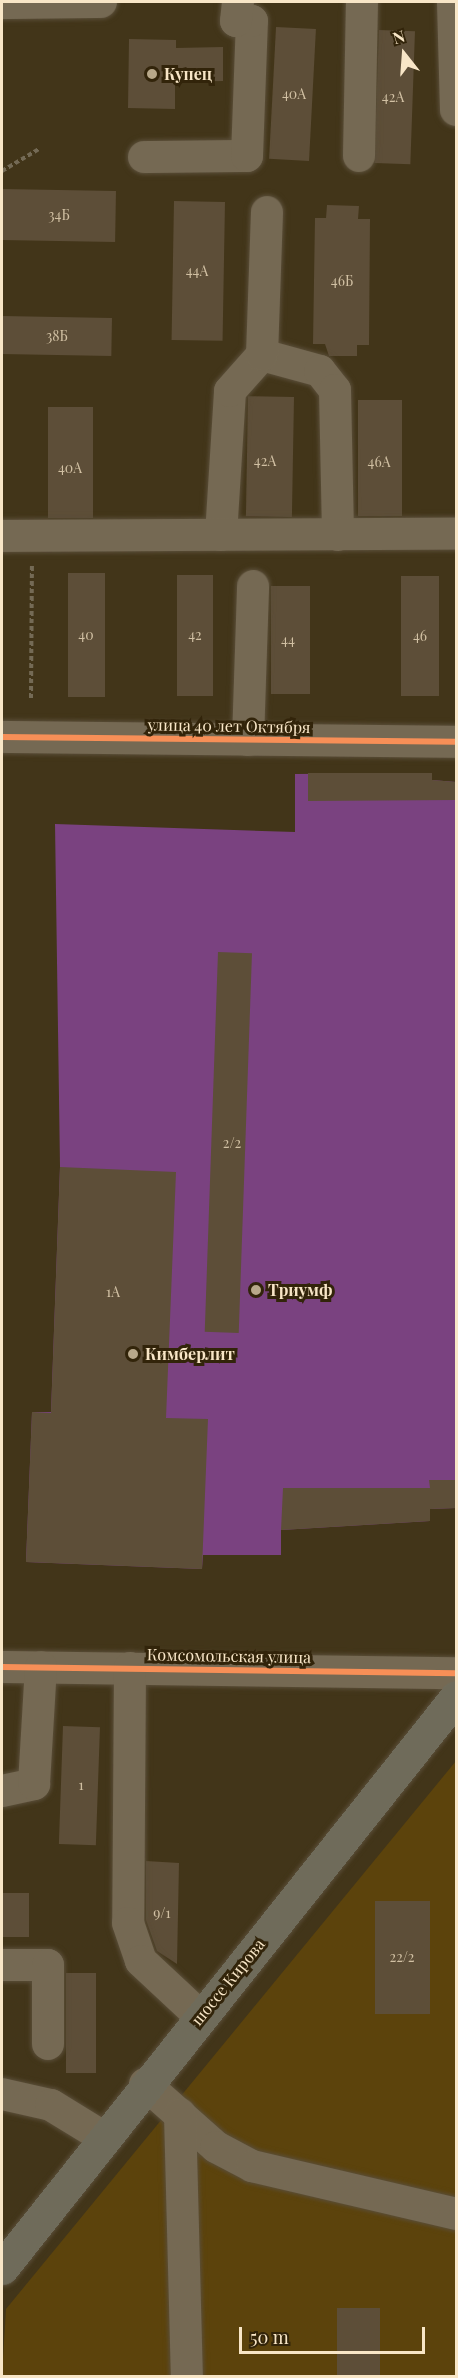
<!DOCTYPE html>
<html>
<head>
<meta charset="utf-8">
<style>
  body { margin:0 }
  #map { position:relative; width:458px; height:2378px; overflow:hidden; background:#423519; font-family:"Playfair Display",serif }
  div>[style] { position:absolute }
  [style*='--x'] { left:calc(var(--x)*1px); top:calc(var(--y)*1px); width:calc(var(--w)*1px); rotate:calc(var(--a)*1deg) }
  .built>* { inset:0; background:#5c430c }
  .green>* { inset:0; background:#7a4280 }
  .building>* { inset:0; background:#5d4e38; transform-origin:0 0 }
  .path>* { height:4px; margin-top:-2px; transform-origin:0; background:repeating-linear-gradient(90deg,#746a55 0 4.5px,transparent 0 7.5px) }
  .roads { filter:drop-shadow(0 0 2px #5a4e39) drop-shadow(0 0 2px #5a4e39) }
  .minor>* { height:32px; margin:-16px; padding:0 16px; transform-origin:16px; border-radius:16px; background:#756953 }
  .major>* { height:33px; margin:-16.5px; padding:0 16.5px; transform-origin:16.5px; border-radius:16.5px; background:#6f6b5a }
  .cycleway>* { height:6px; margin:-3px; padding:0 3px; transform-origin:3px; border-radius:3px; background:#f78f57 }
  .dots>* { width:16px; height:16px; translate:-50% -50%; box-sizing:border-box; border:3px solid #32240a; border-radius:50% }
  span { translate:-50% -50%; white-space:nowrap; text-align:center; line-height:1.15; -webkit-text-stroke:6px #32240a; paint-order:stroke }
  .number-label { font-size:14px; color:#d1c0a3 }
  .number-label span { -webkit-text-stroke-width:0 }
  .poi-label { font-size:16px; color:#f8e6c7; font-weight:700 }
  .left { translate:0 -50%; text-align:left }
  .street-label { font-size:16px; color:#f8e6c7 }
  .frame { position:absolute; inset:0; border:3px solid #f8e6c7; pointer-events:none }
  .north { position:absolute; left:374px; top:24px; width:60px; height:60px; -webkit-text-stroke:4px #32240a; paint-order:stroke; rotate:343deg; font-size:16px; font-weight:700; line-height:24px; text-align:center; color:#f8e6c7 }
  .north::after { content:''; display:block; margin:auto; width:21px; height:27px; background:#f8e6c7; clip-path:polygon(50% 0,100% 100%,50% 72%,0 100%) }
  .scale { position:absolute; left:239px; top:2327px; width:186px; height:27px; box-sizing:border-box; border:3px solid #f8e6c7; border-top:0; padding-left:8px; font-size:18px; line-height:21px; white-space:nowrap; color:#f8e6c7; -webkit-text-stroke:4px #32240a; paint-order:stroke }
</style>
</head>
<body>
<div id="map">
  <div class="built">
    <i style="clip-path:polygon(456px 1761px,456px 2376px,2px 2376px,6px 2309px)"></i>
  </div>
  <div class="green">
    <i style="clip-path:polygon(432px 773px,432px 780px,456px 782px,456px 1508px,430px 1509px,430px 1521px,281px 1530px,281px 1555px,203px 1555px,202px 1569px,26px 1562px,32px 1412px,51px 1412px,60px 1167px,55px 824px,295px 832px,295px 774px)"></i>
  </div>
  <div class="building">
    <i style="left:276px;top:27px;width:40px;height:132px;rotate:3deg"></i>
    <i style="left:379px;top:30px;width:36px;height:133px;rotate:2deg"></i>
    <i style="clip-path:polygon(129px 39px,176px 40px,176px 48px,223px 47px,223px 81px,175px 82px,175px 109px,128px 108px)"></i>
    <i style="left:2px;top:189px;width:114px;height:51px;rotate:1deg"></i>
    <i style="left:174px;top:201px;width:51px;height:139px;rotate:1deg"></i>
    <i style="clip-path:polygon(327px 205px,359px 206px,358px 219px,370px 219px,369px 345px,357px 345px,357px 356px,329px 356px,325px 344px,313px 344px,315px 218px,326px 218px)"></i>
    <i style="left:2px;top:316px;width:110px;height:38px;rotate:1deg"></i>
    <i style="left:294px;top:397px;width:120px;height:46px;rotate:91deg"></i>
    <i style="left:358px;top:400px;width:44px;height:116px"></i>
    <i style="left:48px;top:407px;width:45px;height:111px"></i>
    <i style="left:68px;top:573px;width:37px;height:124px"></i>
    <i style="left:177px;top:575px;width:36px;height:121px"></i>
    <i style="left:401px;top:576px;width:38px;height:120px"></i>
    <i style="left:271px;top:586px;width:39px;height:108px"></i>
    <i style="clip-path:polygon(308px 773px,432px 773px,432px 780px,456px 782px,456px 800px,308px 801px)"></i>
    <i style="left:218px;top:952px;width:34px;height:380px;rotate:2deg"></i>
    <i style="clip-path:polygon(60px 1167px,176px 1172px,166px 1418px,208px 1419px,202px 1569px,26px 1562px,32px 1412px,51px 1413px)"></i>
    <i style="clip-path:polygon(429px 1480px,456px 1480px,456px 1508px,430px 1509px,430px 1521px,281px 1530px,283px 1488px,430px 1488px)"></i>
    <i style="left:63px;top:1726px;width:37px;height:118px;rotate:2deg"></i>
    <i style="clip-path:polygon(146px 1861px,179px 1863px,177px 1964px,157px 1951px,146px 1920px)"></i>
    <i style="left:2px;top:1893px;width:27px;height:44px"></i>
    <i style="left:375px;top:1901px;width:55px;height:113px"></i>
    <i style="left:66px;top:1973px;width:30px;height:100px"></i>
    <i style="left:337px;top:2308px;width:43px;height:68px"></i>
  </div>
  <div class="path">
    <i style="--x:2;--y:171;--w:43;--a:-30.7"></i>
    <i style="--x:31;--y:698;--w:134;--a:-89.6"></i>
  </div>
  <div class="roads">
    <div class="minor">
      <i style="--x:453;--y:2;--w:108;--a:88.4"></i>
      <i style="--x:2;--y:3;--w:99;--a:-0.6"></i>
      <i style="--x:359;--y:156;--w:154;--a:-88.9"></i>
      <i style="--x:144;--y:157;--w:103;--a:-0.6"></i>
      <i style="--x:247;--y:156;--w:135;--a:-87.9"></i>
      <i style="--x:252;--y:21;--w:16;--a:180"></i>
      <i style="--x:236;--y:21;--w:19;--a:-84"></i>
      <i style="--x:262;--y:355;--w:60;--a:15.4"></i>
      <i style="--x:320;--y:371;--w:24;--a:52"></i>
      <i style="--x:335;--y:390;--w:145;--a:88.8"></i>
      <i style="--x:221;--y:535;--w:144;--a:-86.4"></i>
      <i style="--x:230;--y:391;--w:48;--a:-48.4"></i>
      <i style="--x:262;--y:355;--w:143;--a:-88"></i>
      <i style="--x:2;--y:536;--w:454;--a:-0.3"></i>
      <i style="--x:2;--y:737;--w:454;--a:0.6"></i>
      <i style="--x:248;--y:740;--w:154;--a:-88.1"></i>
      <i style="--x:2;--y:1667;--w:454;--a:0.8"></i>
      <i style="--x:130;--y:1668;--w:255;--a:90.4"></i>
      <i style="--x:128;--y:1923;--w:40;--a:71.1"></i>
      <i style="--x:141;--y:1961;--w:81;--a:43"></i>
      <i style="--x:2;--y:1791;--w:33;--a:-12"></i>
      <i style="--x:34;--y:1784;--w:117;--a:-86.6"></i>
      <i style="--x:2;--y:1965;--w:46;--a:0"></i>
      <i style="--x:48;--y:1965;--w:79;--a:90"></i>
      <i style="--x:145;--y:2084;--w:95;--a:41.6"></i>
      <i style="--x:216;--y:2147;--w:41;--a:27.8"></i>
      <i style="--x:252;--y:2166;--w:210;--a:13.2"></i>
      <i style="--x:2;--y:2094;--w:50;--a:12.7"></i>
      <i style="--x:51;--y:2105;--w:61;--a:31.6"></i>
      <i style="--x:180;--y:2114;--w:262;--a:88.5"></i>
    </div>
    <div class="major">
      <i style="--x:2;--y:2268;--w:729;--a:-51.51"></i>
    </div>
  </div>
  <div class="cycleway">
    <i style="--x:2;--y:737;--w:454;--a:0.6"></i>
    <i style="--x:2;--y:1667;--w:454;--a:0.8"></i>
  </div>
  <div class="dots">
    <i style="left:152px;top:74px;background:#b8a88a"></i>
    <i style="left:256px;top:1290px;background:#b8a88a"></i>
    <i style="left:133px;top:1354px;background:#b8a88a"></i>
  </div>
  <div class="number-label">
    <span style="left:294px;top:94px">40А</span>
    <span style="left:393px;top:97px">42А</span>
    <span style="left:59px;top:215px">34Б</span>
    <span style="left:197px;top:271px">44А</span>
    <span style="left:342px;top:281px">46Б</span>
    <span style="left:57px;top:336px">38Б</span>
    <span style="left:265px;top:461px">42А</span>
    <span style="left:379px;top:462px">46А</span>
    <span style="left:70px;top:468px">40А</span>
    <span style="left:86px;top:635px">40</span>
    <span style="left:195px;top:635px">42</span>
    <span style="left:420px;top:636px">46</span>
    <span style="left:288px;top:640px">44</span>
    <span style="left:232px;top:1143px">2/2</span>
    <span style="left:113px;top:1292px">1А</span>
    <span style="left:81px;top:1785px">1</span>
    <span style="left:162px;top:1913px">9/1</span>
    <span style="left:402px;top:1957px">22/2</span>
  </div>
  <div class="poi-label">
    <span class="left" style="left:164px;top:74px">Купец</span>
    <span class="left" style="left:268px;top:1290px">Триумф</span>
    <span class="left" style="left:145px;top:1354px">Кимберлит</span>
  </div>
  <div class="street-label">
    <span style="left:229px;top:726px;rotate:1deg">улица 40 лет Октября</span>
    <span style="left:229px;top:1656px;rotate:1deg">Комсомольская улица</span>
    <span style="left:228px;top:1982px;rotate:-51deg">шоссе Кирова</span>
  </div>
  <div class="frame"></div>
  <div class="north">N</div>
  <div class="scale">50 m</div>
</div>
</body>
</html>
